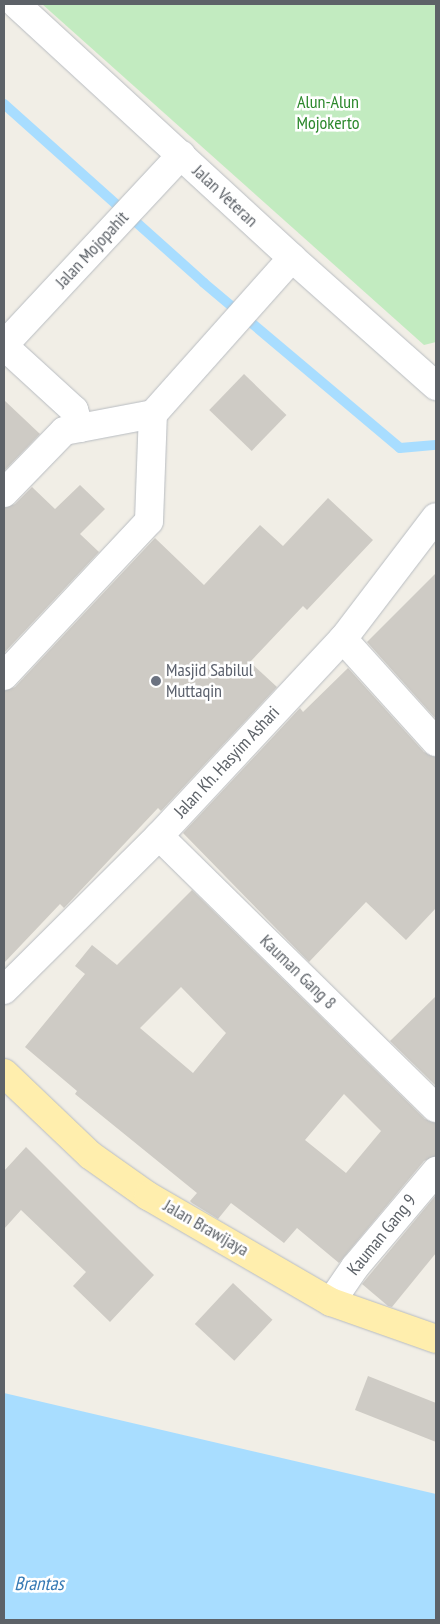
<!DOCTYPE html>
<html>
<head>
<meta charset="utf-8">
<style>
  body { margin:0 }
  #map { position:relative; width:440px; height:1624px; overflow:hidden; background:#f1eee6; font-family:"PT Sans Narrow",sans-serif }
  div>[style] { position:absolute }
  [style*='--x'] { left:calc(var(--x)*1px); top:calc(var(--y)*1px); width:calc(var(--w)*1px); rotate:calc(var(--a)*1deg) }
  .green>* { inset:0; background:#c2ebc0 }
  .water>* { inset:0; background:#a8ddff }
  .stream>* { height:10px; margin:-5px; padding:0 5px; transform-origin:5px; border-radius:5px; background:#a8ddff }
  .building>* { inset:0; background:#cecbc5; transform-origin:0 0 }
  .roads { filter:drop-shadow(0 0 1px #b8bcc1) drop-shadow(0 0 1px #b8bcc1) }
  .minor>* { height:28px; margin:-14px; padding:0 14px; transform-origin:14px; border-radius:14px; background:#fff }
  .major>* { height:28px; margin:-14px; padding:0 14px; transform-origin:14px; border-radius:14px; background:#ffeead }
  .dots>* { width:14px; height:14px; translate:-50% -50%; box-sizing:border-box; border:2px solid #fff; border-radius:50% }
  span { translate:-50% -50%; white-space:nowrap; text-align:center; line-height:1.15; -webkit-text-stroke:5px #fff; paint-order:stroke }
  .park-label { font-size:18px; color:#2c882c }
  .street-label { font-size:18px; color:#5d6268 }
  .worship-label { font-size:18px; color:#5b616d }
  .left { translate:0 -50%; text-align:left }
  .water-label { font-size:19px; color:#3679b4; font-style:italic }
  .frame { position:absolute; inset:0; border:5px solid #5d6268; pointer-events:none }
</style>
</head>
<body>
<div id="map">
  <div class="green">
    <i style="clip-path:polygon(42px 4px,436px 4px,436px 342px,424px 345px)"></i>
  </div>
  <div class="water">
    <i style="clip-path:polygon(4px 1393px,436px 1494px,436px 1620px,4px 1620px)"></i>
  </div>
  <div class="stream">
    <i style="--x:4;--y:104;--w:268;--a:41.8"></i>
    <i style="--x:204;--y:283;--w:256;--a:40.1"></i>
    <i style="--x:400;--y:448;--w:36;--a:-5"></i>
  </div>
  <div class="building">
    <i style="left:244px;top:374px;width:59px;height:50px;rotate:44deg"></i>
    <i style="clip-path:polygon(4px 400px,40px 434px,4px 471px)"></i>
    <i style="clip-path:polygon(80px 485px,105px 509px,80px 534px,99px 552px,4px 653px,4px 508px,15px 504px,32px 487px,55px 509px)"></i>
    <i style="clip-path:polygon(328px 498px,373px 540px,307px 610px,303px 606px,250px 662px,277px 687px,161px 811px,158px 808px,64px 908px,60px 904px,4px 963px,4px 691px,15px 687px,155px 538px,204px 585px,260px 525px,283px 546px)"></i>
    <i style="clip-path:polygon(436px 573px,436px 719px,367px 642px)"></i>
    <i style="clip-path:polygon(348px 668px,424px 752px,436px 757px,436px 908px,406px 940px,366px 902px,309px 962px,183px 833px,300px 708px,303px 712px)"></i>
    <i style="clip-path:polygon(evenodd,192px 890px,425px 1119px,436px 1123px,436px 1156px,424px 1161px,339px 1263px,297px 1228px,284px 1243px,231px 1203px,218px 1219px,192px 1203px,190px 1201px,197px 1193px,75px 1094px,77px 1091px,25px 1047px,85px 974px,75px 966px,92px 945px,117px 965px,192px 890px,181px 987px,226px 1033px,193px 1073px,140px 1028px,181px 987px,192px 890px,344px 1094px,381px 1131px,346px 1173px,305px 1140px,344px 1094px)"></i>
    <i style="clip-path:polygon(436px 996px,436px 1086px,390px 1041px)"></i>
    <i style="clip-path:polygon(26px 1147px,154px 1275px,110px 1322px,73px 1286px,86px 1272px,21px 1210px,4px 1229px,4px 1171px)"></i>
    <i style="clip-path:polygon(436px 1195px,436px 1253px,392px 1307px,388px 1306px,362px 1284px)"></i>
    <i style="left:233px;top:1283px;width:54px;height:56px;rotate:43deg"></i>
    <i style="clip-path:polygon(368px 1376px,436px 1403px,436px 1442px,355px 1410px)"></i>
  </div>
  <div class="roads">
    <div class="minor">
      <i style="--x:16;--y:4;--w:375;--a:42.6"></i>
      <i style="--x:292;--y:258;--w:193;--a:41.6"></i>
      <i style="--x:4;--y:345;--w:260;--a:-47"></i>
      <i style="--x:4;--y:346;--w:95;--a:42.4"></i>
      <i style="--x:74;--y:410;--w:19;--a:72"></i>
      <i style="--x:4;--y:493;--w:86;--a:-45.9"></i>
      <i style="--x:64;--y:431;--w:91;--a:-10.8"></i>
      <i style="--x:153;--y:414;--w:209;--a:-48.3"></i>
      <i style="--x:343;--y:639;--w:139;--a:47.9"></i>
      <i style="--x:4;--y:676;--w:212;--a:-46.9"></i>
      <i style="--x:149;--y:521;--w:107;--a:-87.9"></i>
      <i style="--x:159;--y:836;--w:388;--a:44.5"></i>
      <i style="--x:4;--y:990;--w:218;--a:-44.8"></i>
      <i style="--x:159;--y:836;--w:270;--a:-47"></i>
      <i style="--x:343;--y:639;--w:153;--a:-52.7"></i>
      <i style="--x:331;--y:1302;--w:42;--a:-55.6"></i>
      <i style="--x:355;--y:1267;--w:126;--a:-49.8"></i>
    </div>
    <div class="major">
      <i style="--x:4;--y:1073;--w:119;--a:43.6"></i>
      <i style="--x:90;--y:1155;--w:71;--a:35.3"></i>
      <i style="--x:148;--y:1196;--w:211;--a:30.1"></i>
      <i style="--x:331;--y:1302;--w:111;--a:19.4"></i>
    </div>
  </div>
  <div class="dots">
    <i style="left:156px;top:681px;background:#6b7280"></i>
  </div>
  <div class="park-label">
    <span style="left:328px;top:113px">Alun-Alun<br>Mojokerto</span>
  </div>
  <div class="street-label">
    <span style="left:225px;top:196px;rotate:43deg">Jalan Veteran</span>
    <span style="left:92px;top:250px;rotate:-47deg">Jalan Mojopahit</span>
    <span style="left:227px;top:762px;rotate:-47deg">Jalan Kh. Hasyim Ashari</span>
    <span style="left:298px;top:972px;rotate:44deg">Kauman Gang 8</span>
    <span style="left:206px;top:1228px;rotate:30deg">Jalan Brawijaya</span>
    <span style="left:382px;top:1235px;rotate:-51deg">Kauman Gang 9</span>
  </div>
  <div class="worship-label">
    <span class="left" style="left:166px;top:681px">Masjid Sabilul<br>Muttaqin</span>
  </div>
  <div class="water-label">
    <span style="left:39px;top:1584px">Brantas</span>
  </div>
  <div class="frame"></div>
</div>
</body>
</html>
